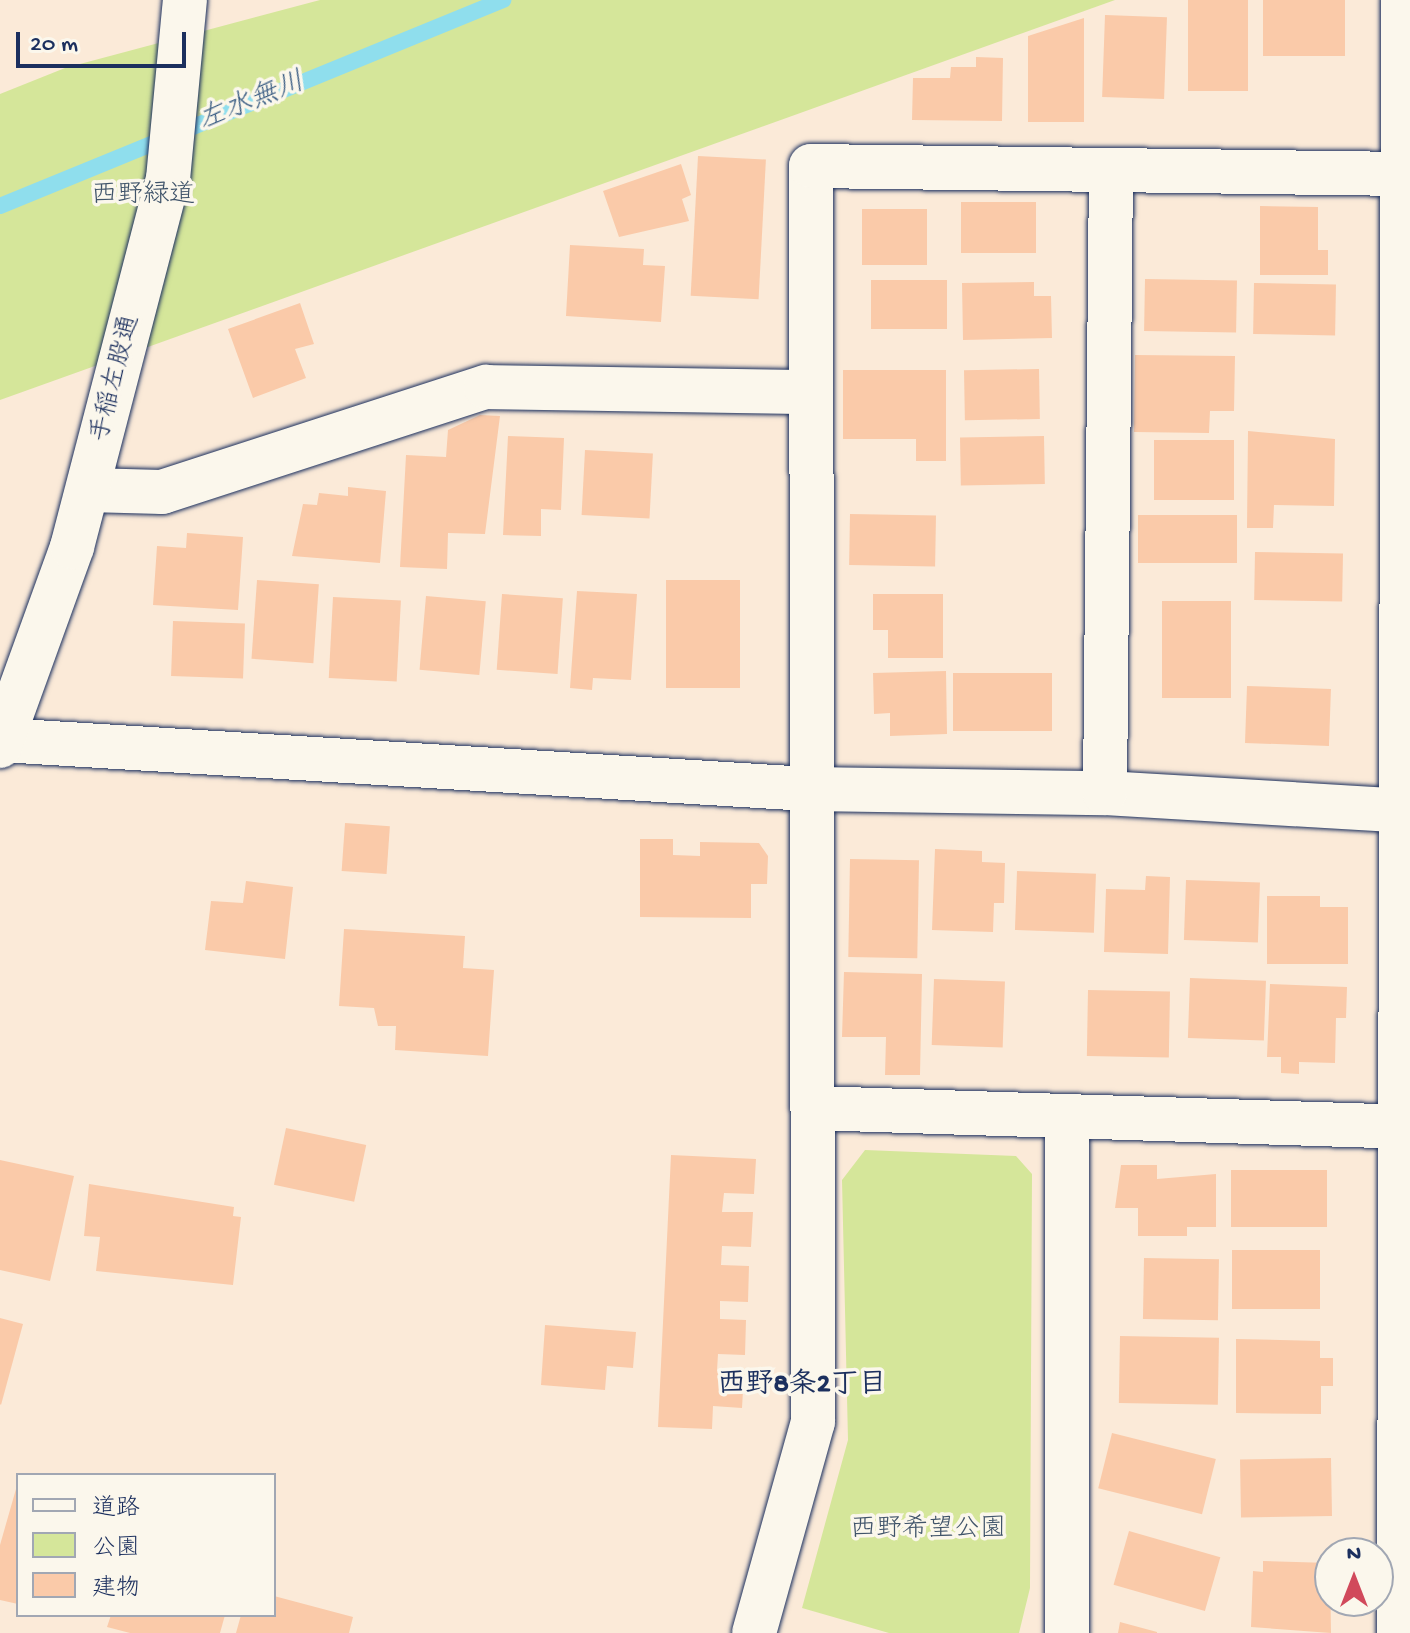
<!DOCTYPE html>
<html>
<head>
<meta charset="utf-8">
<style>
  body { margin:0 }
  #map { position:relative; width:1410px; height:1633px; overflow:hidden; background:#fbead8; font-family:"Gochi Hand","Klee One",sans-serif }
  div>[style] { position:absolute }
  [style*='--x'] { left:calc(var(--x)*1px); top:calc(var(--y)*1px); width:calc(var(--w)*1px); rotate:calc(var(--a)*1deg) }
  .green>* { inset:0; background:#d5e69a }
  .stream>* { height:16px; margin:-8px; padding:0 8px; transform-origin:8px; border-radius:8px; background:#8fdeed }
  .building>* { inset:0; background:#facaa9; transform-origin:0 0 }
  .roads { filter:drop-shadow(0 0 2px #1b2f5e) drop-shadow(0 0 2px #1b2f5e) }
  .minor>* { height:44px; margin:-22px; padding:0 22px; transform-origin:22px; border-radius:22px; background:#fbf7ec }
  .primary>* { height:44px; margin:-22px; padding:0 22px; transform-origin:22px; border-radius:22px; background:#fbf7ec }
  span { translate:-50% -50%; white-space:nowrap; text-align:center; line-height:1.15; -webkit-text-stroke:7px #fbf7ec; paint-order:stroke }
  .park-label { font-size:26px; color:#40546a }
  .street-label { font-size:26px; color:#1b2f5e }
  .water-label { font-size:28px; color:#385b82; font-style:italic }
  .neighbourhood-label { font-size:28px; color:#1b2f5e; font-weight:700 }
  .legend { position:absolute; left:16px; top:1473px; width:260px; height:144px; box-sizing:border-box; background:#fbf7ec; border:2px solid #a1a7b3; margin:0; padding:10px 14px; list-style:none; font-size:24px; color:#1b2f5e }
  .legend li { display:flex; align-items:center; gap:16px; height:40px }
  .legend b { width:40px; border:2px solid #a1a7b3 }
  .north { position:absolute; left:1314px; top:1537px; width:80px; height:80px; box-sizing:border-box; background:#fbf7ec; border:2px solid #a1a7b3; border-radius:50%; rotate:0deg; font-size:22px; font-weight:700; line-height:32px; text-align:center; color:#1b2f5e }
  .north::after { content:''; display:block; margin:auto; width:28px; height:36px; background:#d1495b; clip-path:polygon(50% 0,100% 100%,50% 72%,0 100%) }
  .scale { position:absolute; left:16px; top:32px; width:170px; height:36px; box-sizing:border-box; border:4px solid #1b2f5e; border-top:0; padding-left:10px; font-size:24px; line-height:28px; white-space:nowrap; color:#1b2f5e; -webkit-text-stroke:6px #fbf7ec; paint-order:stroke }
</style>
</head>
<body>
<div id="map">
  <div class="green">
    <i style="clip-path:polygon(320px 0,1115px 0,0 400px,0 94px,65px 68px)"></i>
    <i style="clip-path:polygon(865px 1150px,1016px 1156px,1032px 1174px,1030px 1588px,1019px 1633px,889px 1633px,802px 1608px,848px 1440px,842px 1180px)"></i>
  </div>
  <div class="stream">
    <i style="--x:0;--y:206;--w:544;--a:-22.27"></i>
  </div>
  <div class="building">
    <i style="left:1188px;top:0;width:60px;height:91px"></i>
    <i style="left:1263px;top:0;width:82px;height:56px"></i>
    <i style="left:1105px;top:15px;width:62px;height:82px;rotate:2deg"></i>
    <i style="clip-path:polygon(1084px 18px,1084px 122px,1028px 122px,1028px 36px)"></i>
    <i style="clip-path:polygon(976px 57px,1003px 58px,1002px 121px,912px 120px,913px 78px,950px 78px,951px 67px,976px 67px)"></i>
    <i style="left:698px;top:156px;width:68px;height:140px;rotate:3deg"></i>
    <i style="clip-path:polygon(681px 164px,691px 195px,682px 199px,689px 221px,619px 237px,603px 191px)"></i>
    <i style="left:961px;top:202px;width:75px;height:51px"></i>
    <i style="clip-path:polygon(1260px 206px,1318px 207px,1318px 250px,1328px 250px,1328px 275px,1260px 275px)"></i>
    <i style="left:862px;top:209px;width:65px;height:56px"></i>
    <i style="clip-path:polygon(570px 245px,644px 249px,643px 265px,665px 266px,661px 322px,566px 316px)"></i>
    <i style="left:1145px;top:279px;width:92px;height:52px;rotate:1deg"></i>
    <i style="left:871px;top:280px;width:76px;height:49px"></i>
    <i style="clip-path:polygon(1034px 282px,1034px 296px,1051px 296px,1052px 338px,963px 340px,962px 283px)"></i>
    <i style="left:1254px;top:283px;width:82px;height:51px;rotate:1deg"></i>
    <i style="clip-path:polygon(300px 303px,314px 344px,295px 349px,306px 378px,253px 398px,228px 329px)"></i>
    <i style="clip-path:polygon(1135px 355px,1235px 356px,1234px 411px,1210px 411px,1209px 433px,1134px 432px)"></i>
    <i style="left:1039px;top:369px;width:50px;height:75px;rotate:89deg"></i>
    <i style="clip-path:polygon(843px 370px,946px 370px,946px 461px,916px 461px,916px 439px,843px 439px)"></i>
    <i style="clip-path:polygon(480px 415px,500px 416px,485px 534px,448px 533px,447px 569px,400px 567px,406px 455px,446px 457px,448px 430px)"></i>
    <i style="clip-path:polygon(1248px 431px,1335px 439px,1334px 506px,1274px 505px,1273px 528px,1247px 528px)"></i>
    <i style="clip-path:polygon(508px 436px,564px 438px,561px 510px,541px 509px,541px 536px,503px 535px)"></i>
    <i style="left:1044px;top:436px;width:48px;height:84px;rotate:89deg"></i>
    <i style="left:1154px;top:440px;width:80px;height:60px"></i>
    <i style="left:585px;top:450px;width:68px;height:65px;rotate:3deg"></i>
    <i style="clip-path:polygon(348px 487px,386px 491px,380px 563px,292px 556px,303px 504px,317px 505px,319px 493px,348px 496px)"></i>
    <i style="left:850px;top:514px;width:86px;height:51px;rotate:1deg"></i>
    <i style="left:1138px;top:515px;width:99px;height:48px"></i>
    <i style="clip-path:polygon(187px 533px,243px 537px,238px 610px,153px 605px,157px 546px,186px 548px)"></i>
    <i style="left:1255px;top:552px;width:88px;height:48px;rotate:1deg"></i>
    <i style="left:257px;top:580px;width:62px;height:79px;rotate:4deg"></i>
    <i style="left:666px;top:580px;width:74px;height:108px"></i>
    <i style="clip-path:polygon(577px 591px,637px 594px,631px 680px,593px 678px,592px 690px,570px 688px)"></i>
    <i style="left:502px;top:594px;width:61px;height:76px;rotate:4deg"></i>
    <i style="clip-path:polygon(873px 594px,943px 594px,943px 658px,888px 658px,888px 630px,873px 630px)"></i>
    <i style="left:426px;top:596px;width:60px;height:74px;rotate:5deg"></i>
    <i style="left:333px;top:597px;width:68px;height:81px;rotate:3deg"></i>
    <i style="left:1162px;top:601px;width:69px;height:97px"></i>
    <i style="left:173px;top:621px;width:72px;height:55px;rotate:2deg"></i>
    <i style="clip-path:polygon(946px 671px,947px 734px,890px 736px,890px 713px,874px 714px,873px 673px)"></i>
    <i style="left:953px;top:673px;width:99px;height:58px"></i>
    <i style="left:1247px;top:686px;width:84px;height:57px;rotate:2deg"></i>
    <i style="left:345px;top:823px;width:45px;height:48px;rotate:4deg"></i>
    <i style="clip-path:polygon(640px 839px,673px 839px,673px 855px,700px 856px,700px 842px,759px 843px,768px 856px,767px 884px,751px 884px,751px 918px,640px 917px)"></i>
    <i style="clip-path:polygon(935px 849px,982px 851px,982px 862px,1005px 863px,1004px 903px,994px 903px,993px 932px,932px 930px)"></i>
    <i style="left:850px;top:859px;width:69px;height:98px;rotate:1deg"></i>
    <i style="left:1017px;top:871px;width:79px;height:59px;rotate:2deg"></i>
    <i style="clip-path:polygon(1146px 876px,1170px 877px,1168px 954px,1104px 952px,1106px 889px,1145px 890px)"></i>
    <i style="left:1186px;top:880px;width:74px;height:60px;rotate:2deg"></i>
    <i style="clip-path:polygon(246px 881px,293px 887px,285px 959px,205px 950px,211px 901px,243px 903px)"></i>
    <i style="clip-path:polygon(1267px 896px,1320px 896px,1320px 907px,1348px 907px,1348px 964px,1267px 964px)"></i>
    <i style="clip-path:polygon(344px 929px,465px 936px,463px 968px,494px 970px,488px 1056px,395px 1050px,396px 1026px,378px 1026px,374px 1008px,339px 1006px)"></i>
    <i style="clip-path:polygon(844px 972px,922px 974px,920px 1075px,885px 1075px,886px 1037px,842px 1037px)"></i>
    <i style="left:1190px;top:978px;width:76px;height:60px;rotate:2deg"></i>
    <i style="left:934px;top:979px;width:71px;height:66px;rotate:2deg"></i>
    <i style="clip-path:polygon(1270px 984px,1347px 987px,1346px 1018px,1336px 1018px,1335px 1063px,1299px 1062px,1299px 1074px,1281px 1073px,1281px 1057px,1267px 1057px)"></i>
    <i style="left:1088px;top:990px;width:82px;height:66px;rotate:1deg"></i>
    <i style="left:286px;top:1128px;width:82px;height:58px;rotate:12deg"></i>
    <i style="clip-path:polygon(671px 1155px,756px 1159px,754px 1194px,724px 1193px,722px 1212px,753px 1212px,751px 1247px,722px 1246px,721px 1265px,749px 1266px,748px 1302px,720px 1301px,720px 1319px,746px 1320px,745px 1355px,718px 1354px,717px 1371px,744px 1373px,742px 1408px,713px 1406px,712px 1429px,658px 1427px)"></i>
    <i style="clip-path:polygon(0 1160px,74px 1176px,50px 1281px,0 1270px)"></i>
    <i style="clip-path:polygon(1121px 1165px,1157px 1165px,1157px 1179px,1216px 1174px,1216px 1227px,1187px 1227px,1187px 1236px,1138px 1236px,1138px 1208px,1115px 1208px)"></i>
    <i style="left:1231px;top:1170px;width:96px;height:57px"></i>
    <i style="clip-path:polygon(89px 1184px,234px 1207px,233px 1216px,241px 1217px,233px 1285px,96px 1271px,100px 1237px,84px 1236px)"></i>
    <i style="left:1320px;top:1250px;width:59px;height:88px;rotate:90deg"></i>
    <i style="left:1144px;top:1258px;width:75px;height:61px;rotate:1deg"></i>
    <i style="clip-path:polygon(0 1318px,23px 1324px,1px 1405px,0 1404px)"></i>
    <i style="clip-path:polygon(545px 1325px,636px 1332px,633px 1368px,607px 1366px,605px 1390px,541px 1385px)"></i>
    <i style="left:1120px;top:1336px;width:99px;height:67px;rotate:1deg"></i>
    <i style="clip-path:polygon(1236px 1339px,1320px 1341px,1320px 1358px,1333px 1358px,1333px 1386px,1321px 1386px,1321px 1414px,1236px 1413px)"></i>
    <i style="left:1112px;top:1433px;width:107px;height:57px;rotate:14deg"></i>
    <i style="left:1331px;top:1458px;width:58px;height:91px;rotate:89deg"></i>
    <i style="clip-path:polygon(18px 1482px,18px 1604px,0 1600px,0 1545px)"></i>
    <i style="left:1129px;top:1531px;width:95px;height:56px;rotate:16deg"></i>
    <i style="clip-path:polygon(1263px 1561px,1330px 1563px,1331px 1633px,1251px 1627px,1253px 1571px,1263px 1572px)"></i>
    <i style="clip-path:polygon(274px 1596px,353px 1617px,349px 1633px,236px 1633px,241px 1615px,274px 1615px)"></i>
    <i style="clip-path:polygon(111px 1615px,225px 1615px,220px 1633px,130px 1633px,107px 1627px)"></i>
    <i style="clip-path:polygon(1120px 1622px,1157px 1632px,1157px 1633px,1118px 1633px)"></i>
  </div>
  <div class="roads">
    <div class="minor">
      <i style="--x:88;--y:490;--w:74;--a:1.5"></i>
      <i style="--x:162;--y:492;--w:341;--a:-18"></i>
      <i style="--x:486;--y:387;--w:325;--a:0.9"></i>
      <i style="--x:2;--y:740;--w:807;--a:3.48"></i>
      <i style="--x:808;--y:789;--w:297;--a:0.8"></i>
      <i style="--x:1105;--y:793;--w:306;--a:3.4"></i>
      <i style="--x:1105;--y:793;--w:623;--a:-89.45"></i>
      <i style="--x:813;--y:1108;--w:597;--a:1.82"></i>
      <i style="--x:1067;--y:1117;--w:516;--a:90"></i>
      <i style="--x:754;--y:1633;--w:219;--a:-74.4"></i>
      <i style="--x:813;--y:1422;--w:1256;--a:-90.09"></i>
      <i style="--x:811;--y:166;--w:599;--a:0.77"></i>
      <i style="--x:1399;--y:1633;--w:1633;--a:-89.86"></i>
    </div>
    <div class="primary">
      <i style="--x:0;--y:746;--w:212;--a:-70.1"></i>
      <i style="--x:72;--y:547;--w:380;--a:-75.4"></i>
      <i style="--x:168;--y:179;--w:180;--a:-84.6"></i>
    </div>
  </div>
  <div class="park-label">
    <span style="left:143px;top:197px">西野緑道</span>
    <span style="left:928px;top:1531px">西野希望公園</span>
  </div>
  <div class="street-label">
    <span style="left:117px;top:379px;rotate:-76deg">手稲左股通</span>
  </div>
  <div class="water-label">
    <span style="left:252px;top:103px;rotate:-22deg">左水無川</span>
  </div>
  <div class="neighbourhood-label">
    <span style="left:802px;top:1386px">西野8条2丁目</span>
  </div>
  <ul class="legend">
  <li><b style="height:10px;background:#fbf7ec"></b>道路</li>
  <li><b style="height:22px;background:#d5e69a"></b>公園</li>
  <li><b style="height:22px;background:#facaa9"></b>建物</li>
  </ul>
  <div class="north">N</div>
  <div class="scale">20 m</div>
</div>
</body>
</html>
